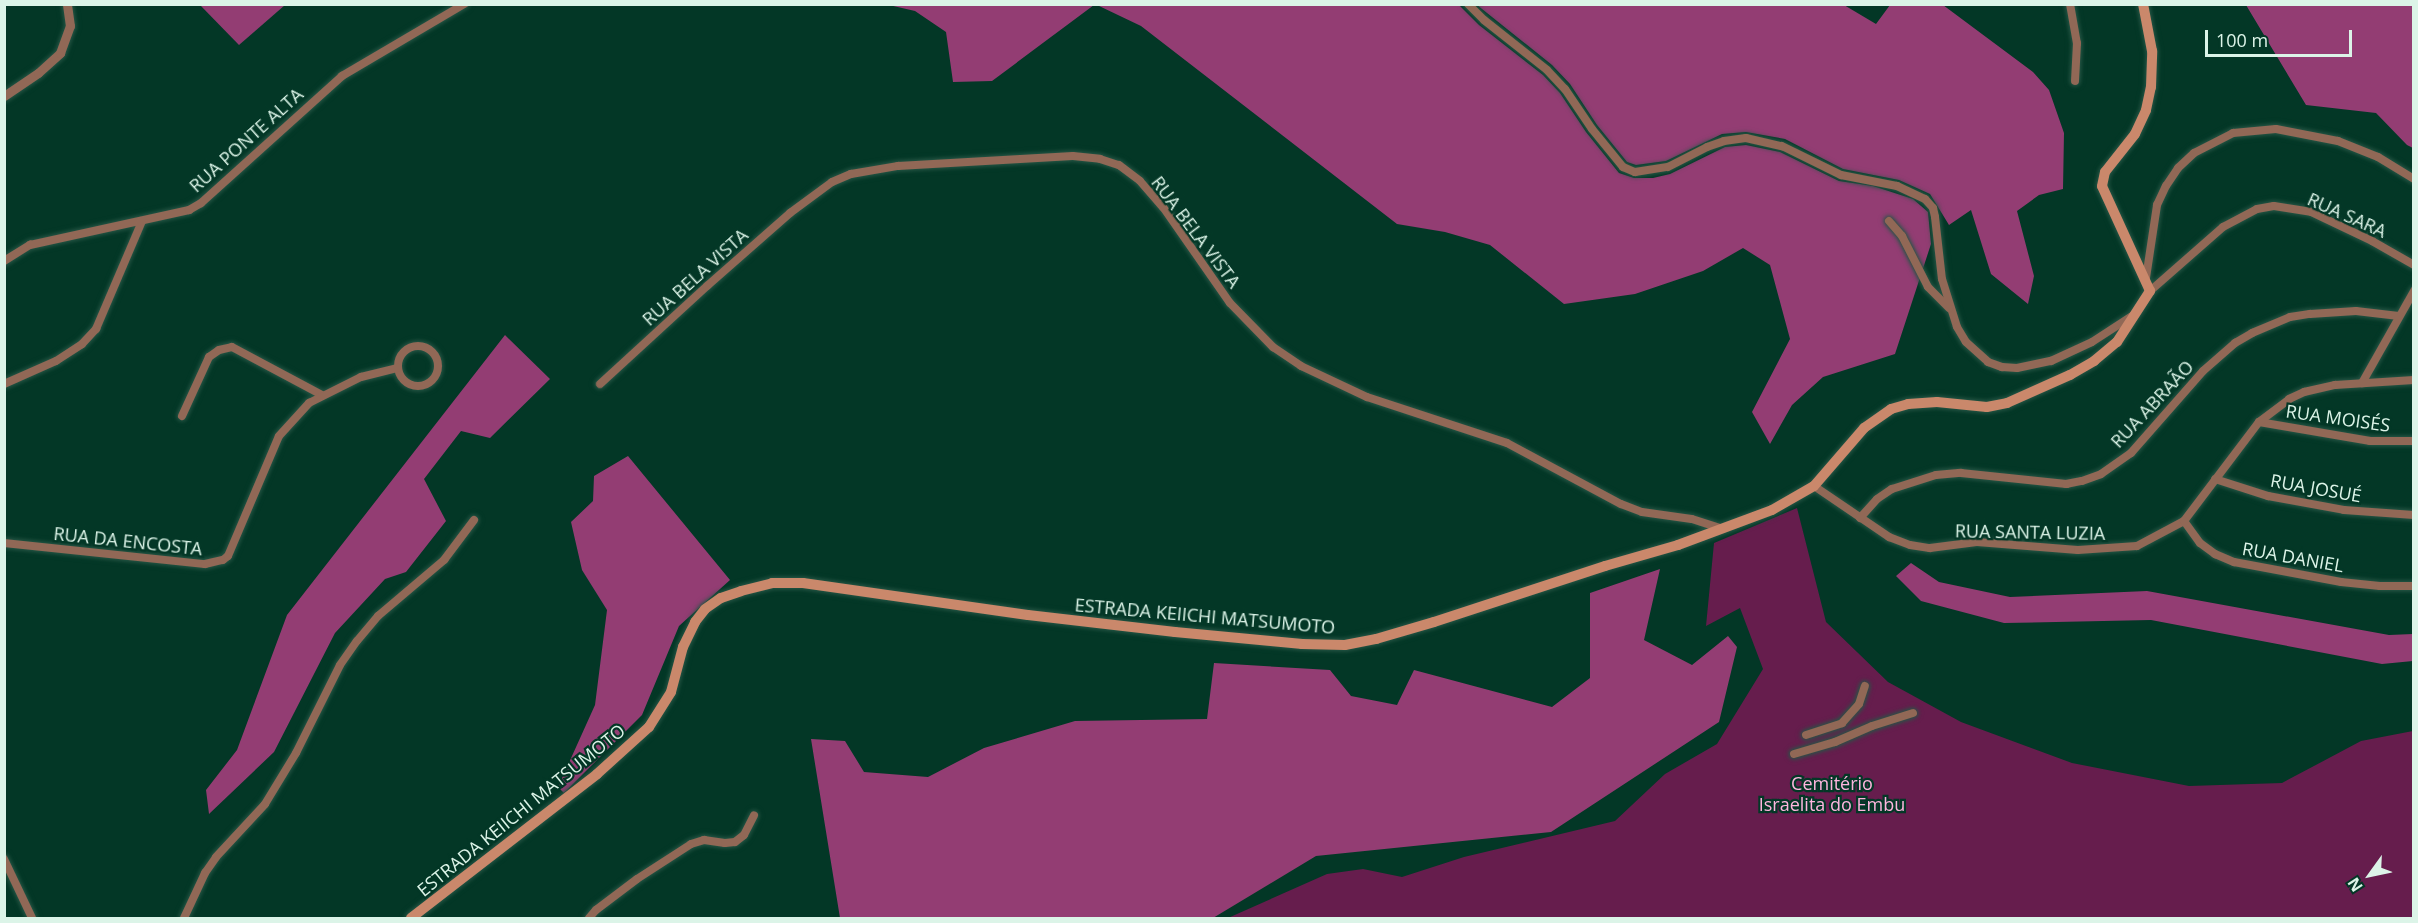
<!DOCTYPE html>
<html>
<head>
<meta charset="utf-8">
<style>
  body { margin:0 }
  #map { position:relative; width:2418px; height:923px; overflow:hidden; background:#033726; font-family:"Open Sans",sans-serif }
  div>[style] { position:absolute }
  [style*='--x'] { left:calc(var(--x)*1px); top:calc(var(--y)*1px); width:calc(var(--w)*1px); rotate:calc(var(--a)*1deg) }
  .green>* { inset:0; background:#661d4d }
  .forest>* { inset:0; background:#933d73 }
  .roads { filter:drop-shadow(0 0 2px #265545) drop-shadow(0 0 2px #265545) }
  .minor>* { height:8px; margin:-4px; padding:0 4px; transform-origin:4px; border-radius:4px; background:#916856 }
  .minor>.ring { margin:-4px; padding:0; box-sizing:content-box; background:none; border:8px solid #916856; border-radius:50% }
  .tertiary>* { height:9px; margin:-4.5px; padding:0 4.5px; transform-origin:4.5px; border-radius:4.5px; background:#916856 }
  .secondary>* { height:10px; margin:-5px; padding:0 5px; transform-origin:5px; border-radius:5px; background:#ca886b }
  span { translate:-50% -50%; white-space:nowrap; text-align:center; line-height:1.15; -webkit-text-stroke:4.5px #033726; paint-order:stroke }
  .street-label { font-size:18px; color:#dcf4e8 }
  .park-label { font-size:18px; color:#feb5de }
  .frame { position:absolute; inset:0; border:6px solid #dcf4e8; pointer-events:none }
  .north { position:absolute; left:2340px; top:845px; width:60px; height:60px; -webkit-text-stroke:4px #033726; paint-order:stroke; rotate:237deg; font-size:16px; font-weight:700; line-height:24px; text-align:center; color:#dcf4e8 }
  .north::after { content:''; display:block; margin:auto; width:21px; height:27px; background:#dcf4e8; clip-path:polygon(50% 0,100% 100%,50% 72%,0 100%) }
  .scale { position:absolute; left:2205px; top:30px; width:147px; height:27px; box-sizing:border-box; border:3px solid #dcf4e8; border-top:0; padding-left:8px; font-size:18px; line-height:21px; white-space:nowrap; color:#dcf4e8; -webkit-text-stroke:4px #033726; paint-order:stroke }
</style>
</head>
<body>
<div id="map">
  <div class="green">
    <i style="clip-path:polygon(1797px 508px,1826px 622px,1888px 682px,1961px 722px,2072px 763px,2189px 786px,2282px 783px,2361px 741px,2413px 731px,2413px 918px,1228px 918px,1327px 874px,1363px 869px,1402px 877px,1464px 857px,1615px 821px,1665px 774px,1717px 744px,1763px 669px,1740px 608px,1706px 626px,1714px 543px)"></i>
  </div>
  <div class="forest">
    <i style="clip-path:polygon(200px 5px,285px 5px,239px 45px)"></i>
    <i style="clip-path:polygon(889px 5px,1094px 5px,992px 81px,953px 82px,946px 32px,915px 11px)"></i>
    <i style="clip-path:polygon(1097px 5px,1459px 5px,1479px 25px,1543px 75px,1560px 93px,1586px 132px,1619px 173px,1634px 178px,1653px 178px,1670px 174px,1725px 147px,1746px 145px,1780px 152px,1839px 181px,1873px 186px,1913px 199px,1928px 212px,1931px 244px,1895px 354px,1823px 377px,1792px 405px,1770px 444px,1752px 412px,1790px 339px,1770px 265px,1743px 248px,1703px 271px,1635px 294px,1564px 304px,1490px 245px,1445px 232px,1397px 224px,1141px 26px)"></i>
    <i style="clip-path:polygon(1477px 5px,1844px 5px,1876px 24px,1890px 5px,1943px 5px,2033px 72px,2049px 90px,2064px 133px,2063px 189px,2039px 195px,2017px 211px,2034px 276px,2028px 304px,1991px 274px,1971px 210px,1949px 225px,1930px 194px,1899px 180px,1843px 169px,1785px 139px,1746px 132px,1722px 134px,1666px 161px,1636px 165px,1627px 162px,1597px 125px,1570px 84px,1552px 65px)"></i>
    <i style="clip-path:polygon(2246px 5px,2413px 5px,2413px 148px,2407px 145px,2376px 113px,2306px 105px)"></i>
    <i style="clip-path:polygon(505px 335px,550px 379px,490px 438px,461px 431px,424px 479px,446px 521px,406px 572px,385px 579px,335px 633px,274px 752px,209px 814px,206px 790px,237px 750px,287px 615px)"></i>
    <i style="clip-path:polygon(628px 456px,730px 580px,679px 626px,642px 715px,564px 793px,558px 787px,595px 705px,607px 610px,582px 570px,571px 522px,593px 501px,594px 476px)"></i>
    <i style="clip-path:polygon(1911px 563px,1939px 582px,2010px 597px,2147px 591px,2389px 635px,2413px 634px,2413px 661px,2382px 664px,2151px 620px,2004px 623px,1921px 601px,1896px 576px)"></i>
    <i style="clip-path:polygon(1660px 569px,1644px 640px,1692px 665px,1728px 636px,1737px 647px,1719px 722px,1551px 832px,1316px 856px,1213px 918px,840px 918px,811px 739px,845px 741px,864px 772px,928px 777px,984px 748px,1075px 721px,1207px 719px,1214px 663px,1330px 670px,1351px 696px,1397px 705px,1414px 670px,1552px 707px,1590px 678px,1590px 593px)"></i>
  </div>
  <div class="roads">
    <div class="minor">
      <i style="--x:1468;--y:4;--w:23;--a:45"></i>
      <i style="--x:1484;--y:20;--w:80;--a:38.4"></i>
      <i style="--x:1547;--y:70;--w:26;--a:47"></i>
      <i style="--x:1565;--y:89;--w:48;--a:56"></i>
      <i style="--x:1592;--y:129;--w:49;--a:50.8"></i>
      <i style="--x:1623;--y:167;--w:13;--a:23"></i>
      <i style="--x:1635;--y:172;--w:33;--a:-9"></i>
      <i style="--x:1668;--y:167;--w:44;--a:-27.1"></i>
      <i style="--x:1707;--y:147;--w:18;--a:-19"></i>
      <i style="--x:1724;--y:141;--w:22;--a:-8"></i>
      <i style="--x:1746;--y:138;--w:37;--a:13"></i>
      <i style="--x:1782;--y:146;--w:66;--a:26.2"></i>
      <i style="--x:1841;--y:175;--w:57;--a:11.1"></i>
      <i style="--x:1897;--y:186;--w:31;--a:25"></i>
      <i style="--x:1925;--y:199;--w:12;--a:48"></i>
      <i style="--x:1933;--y:208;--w:9;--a:77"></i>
      <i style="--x:1935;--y:217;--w:62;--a:83.6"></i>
      <i style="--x:1942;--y:279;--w:50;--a:72.6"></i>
      <i style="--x:1957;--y:327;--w:17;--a:59"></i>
      <i style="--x:1966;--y:342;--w:30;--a:42"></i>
      <i style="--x:1988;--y:362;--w:15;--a:20"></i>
      <i style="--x:2002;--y:367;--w:15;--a:4"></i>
      <i style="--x:2017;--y:368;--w:35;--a:-12"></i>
      <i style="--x:2051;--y:361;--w:45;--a:-24.9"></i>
      <i style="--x:2092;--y:342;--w:48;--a:-33"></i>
      <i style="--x:2070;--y:4;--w:40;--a:80"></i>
      <i style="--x:2077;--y:43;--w:38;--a:93"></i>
      <i style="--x:1889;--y:221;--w:20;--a:49"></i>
      <i style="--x:1902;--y:236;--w:57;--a:63"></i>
      <i style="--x:1928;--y:287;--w:30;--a:45"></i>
      <i style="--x:4;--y:261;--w:31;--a:-32"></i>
      <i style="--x:30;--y:245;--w:163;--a:-12.4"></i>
      <i style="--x:189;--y:210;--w:14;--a:-30"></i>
      <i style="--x:201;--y:203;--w:190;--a:-42"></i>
      <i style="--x:342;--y:76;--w:142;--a:-30.5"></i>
      <i style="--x:2146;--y:278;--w:74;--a:-81.4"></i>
      <i style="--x:2157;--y:205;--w:21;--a:-65"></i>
      <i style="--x:2166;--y:186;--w:22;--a:-56"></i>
      <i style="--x:2178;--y:168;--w:22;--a:-43"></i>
      <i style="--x:2194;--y:153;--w:44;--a:-27.1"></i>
      <i style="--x:2233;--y:133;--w:43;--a:-5.3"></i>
      <i style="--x:2276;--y:129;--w:63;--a:11"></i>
      <i style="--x:2338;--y:141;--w:43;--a:21.8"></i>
      <i style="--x:2378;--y:157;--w:42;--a:31.4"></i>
      <i style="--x:2150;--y:291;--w:97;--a:-41.2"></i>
      <i style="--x:2223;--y:227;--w:38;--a:-28"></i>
      <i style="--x:2257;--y:209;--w:17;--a:-10"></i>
      <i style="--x:2274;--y:206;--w:37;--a:9"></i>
      <i style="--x:2311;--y:212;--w:68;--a:25.4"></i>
      <i style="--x:2372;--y:241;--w:48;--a:29.7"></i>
      <i class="ring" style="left:398px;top:346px;width:32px;height:32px"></i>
      <i style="--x:2362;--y:383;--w:106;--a:-60.5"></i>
      <i style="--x:4;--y:384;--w:57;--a:-23.9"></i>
      <i style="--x:56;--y:361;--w:31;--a:-33"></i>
      <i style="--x:82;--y:344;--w:21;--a:-47"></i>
      <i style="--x:96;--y:329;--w:117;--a:-66.9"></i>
      <i style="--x:600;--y:384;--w:145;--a:-42.5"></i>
      <i style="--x:707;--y:286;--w:111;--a:-41.3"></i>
      <i style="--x:790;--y:213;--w:52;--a:-36.4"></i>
      <i style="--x:832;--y:182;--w:21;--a:-23"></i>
      <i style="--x:851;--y:174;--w:48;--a:-9.7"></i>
      <i style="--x:898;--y:166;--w:175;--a:-3.3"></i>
      <i style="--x:1073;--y:156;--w:27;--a:6"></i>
      <i style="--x:1100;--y:159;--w:20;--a:18"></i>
      <i style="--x:1119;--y:165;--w:26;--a:37"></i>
      <i style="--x:1140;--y:181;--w:35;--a:49"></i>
      <i style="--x:1163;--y:207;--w:117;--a:55.1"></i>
      <i style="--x:1230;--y:303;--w:62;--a:45.7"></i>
      <i style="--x:1273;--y:347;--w:34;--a:34"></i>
      <i style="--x:1301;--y:366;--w:73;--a:25.2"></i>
      <i style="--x:1367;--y:397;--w:147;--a:18.2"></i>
      <i style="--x:1507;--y:443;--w:129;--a:28.2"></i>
      <i style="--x:1621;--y:504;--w:22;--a:21"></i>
      <i style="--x:1642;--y:512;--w:50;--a:8"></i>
      <i style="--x:1692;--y:519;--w:32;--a:18"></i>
      <i style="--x:182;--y:416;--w:65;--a:-65.4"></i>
      <i style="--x:209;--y:357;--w:12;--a:-35"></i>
      <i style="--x:219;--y:350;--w:13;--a:-13"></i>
      <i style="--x:232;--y:347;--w:102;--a:28.1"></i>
      <i style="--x:2259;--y:422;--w:113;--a:9.7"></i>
      <i style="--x:2370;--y:441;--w:44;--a:0"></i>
      <i style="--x:2215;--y:479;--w:56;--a:17.8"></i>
      <i style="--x:2268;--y:496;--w:77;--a:10.4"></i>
      <i style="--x:2344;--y:510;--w:70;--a:4.1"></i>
      <i style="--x:1814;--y:486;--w:91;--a:34.2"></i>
      <i style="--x:1889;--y:537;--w:22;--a:21"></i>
      <i style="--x:1910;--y:545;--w:20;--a:9"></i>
      <i style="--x:1930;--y:548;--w:47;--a:-7.3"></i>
      <i style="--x:1977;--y:542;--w:101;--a:4.5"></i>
      <i style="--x:2078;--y:550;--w:59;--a:-3.9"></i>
      <i style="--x:2137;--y:546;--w:53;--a:-28"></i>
      <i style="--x:2184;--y:521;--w:124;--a:-52.9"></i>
      <i style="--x:2259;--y:422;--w:38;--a:-37"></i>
      <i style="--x:2289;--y:399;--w:17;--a:-25"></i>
      <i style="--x:2304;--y:392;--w:32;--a:-13"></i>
      <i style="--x:2335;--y:385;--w:79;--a:-3.6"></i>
      <i style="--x:1860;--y:518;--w:25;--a:-48"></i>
      <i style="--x:1877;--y:499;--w:18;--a:-34"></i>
      <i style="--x:1892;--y:489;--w:46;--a:-17.7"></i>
      <i style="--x:1936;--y:475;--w:25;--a:-5"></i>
      <i style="--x:1961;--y:473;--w:106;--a:6"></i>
      <i style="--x:2066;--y:484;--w:16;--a:-11"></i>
      <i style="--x:2082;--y:481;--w:20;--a:-20"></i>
      <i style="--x:2101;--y:474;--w:37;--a:-35"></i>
      <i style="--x:2131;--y:453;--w:109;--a:-48.7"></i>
      <i style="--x:2203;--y:371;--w:43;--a:-41.2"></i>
      <i style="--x:2235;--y:343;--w:20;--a:-30"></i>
      <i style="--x:2252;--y:333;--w:41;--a:-22.8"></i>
      <i style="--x:2290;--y:317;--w:20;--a:-9"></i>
      <i style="--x:2310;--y:314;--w:46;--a:-3.7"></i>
      <i style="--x:2356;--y:311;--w:43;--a:6.6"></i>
      <i style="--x:2184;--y:521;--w:27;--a:54"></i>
      <i style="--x:2200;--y:543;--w:19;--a:36"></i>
      <i style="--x:2215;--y:554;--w:21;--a:23"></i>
      <i style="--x:2234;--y:562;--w:109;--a:10.6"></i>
      <i style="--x:2341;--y:582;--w:39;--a:6"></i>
      <i style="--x:2380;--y:586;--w:34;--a:0"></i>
      <i style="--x:4;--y:543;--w:202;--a:6"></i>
      <i style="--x:205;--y:564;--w:18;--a:-13"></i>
      <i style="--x:223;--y:560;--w:6;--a:-39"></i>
      <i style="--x:228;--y:556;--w:130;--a:-67"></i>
      <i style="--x:279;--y:436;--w:45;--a:-47.7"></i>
      <i style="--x:309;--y:403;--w:58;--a:-26.6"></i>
      <i style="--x:361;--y:377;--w:38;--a:-14"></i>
      <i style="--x:1806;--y:735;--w:38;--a:-18"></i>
      <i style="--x:1842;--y:723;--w:25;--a:-48"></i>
      <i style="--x:1859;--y:704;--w:19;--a:-72"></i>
      <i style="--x:1794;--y:754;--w:43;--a:-16.3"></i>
      <i style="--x:1835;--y:742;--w:40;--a:-23.4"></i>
      <i style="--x:1872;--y:726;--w:43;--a:-17.6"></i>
      <i style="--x:4;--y:859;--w:65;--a:64.6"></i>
      <i style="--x:184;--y:918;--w:50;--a:-65"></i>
      <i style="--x:205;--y:873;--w:19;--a:-55"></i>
      <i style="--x:216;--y:857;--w:72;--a:-47.2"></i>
      <i style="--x:265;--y:804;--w:60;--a:-58.7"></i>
      <i style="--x:296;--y:753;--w:98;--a:-63.4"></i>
      <i style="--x:340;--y:665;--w:29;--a:-55"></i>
      <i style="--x:357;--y:641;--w:33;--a:-50"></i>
      <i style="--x:378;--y:616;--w:87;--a:-40.3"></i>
      <i style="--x:444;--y:560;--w:50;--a:-53.1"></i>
      <i style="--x:589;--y:918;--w:11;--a:-49"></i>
      <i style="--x:596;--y:910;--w:51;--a:-37.1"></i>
      <i style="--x:637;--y:879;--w:64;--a:-32.9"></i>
      <i style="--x:691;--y:844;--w:14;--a:-17"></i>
      <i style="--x:704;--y:840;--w:21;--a:8"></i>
      <i style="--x:725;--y:843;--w:10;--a:-6"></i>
      <i style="--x:735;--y:842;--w:11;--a:-38"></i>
      <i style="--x:744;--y:835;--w:22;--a:-63"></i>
    </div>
    <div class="tertiary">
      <i style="--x:4;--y:96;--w:41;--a:-34.1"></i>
      <i style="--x:38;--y:73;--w:30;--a:-42"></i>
      <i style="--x:60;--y:53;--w:29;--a:-70"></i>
      <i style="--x:70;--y:26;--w:22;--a:-98"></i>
    </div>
    <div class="secondary">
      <i style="--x:411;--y:918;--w:235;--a:-37.7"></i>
      <i style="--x:597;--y:774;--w:70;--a:-42.1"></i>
      <i style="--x:649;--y:727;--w:41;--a:-57.8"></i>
      <i style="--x:671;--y:692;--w:47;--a:-75.1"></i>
      <i style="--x:683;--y:647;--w:28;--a:-64"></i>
      <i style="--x:695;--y:622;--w:16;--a:-52"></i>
      <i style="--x:705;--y:609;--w:19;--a:-35"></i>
      <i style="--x:721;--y:598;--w:21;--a:-19"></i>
      <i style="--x:741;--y:591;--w:32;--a:-14"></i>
      <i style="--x:772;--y:583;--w:31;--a:0"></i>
      <i style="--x:803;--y:583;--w:227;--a:8.1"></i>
      <i style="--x:1028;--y:615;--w:148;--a:6.6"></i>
      <i style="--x:1175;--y:632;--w:128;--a:5.4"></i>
      <i style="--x:1302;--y:644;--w:43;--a:1.3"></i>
      <i style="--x:1345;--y:645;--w:32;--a:-11"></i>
      <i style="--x:1376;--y:639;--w:60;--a:-16.3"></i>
      <i style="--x:1434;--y:622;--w:180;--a:-18.1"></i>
      <i style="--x:1605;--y:566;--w:76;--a:-16"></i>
      <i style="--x:1678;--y:545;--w:100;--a:-20.4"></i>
      <i style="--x:1772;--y:510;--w:48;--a:-29.7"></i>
      <i style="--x:1814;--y:486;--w:77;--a:-49.2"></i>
      <i style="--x:1864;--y:428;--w:33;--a:-35"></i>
      <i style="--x:1891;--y:409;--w:18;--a:-16"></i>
      <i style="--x:1908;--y:404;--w:29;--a:-4"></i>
      <i style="--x:1937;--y:402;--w:50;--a:5.7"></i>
      <i style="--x:1987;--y:407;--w:20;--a:-11"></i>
      <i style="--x:2007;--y:403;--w:69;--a:-24"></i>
      <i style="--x:2070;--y:375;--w:28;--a:-30"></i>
      <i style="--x:2094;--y:361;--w:30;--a:-40"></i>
      <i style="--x:2117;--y:342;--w:61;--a:-57.1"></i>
      <i style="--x:2150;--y:291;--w:115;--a:-114.6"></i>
      <i style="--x:2102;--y:186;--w:14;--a:-78"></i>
      <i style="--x:2105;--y:172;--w:48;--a:-51.7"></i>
      <i style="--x:2135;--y:134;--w:26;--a:-65"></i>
      <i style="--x:2146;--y:110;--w:24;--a:-78"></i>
      <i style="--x:2151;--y:87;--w:36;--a:-88"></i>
      <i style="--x:2152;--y:51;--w:48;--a:-100.8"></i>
    </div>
  </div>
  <div class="street-label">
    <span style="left:246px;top:140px;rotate:-42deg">RUA PONTE ALTA</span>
    <span style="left:2347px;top:215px;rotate:24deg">RUA SARA</span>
    <span style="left:1196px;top:232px;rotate:53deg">RUA BELA VISTA</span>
    <span style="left:695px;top:277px;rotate:-42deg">RUA BELA VISTA</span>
    <span style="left:2152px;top:404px;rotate:-47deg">RUA ABRAÃO</span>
    <span style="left:2338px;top:418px;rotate:8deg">RUA MOISÉS</span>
    <span style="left:2316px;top:488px;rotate:10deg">RUA JOSUÉ</span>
    <span style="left:2030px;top:532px;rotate:1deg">RUA SANTA LUZIA</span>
    <span style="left:128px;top:541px;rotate:6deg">RUA DA ENCOSTA</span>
    <span style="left:2293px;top:557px;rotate:10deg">RUA DANIEL</span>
    <span style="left:1205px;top:616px;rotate:5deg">ESTRADA KEIICHI MATSUMOTO</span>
    <span style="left:521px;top:810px;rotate:-39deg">ESTRADA KEIICHI MATSUMOTO</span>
  </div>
  <div class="park-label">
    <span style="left:1832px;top:794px">Cemitério<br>Israelita do Embu</span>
  </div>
  <div class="frame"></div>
  <div class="north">N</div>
  <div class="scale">100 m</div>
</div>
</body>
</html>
